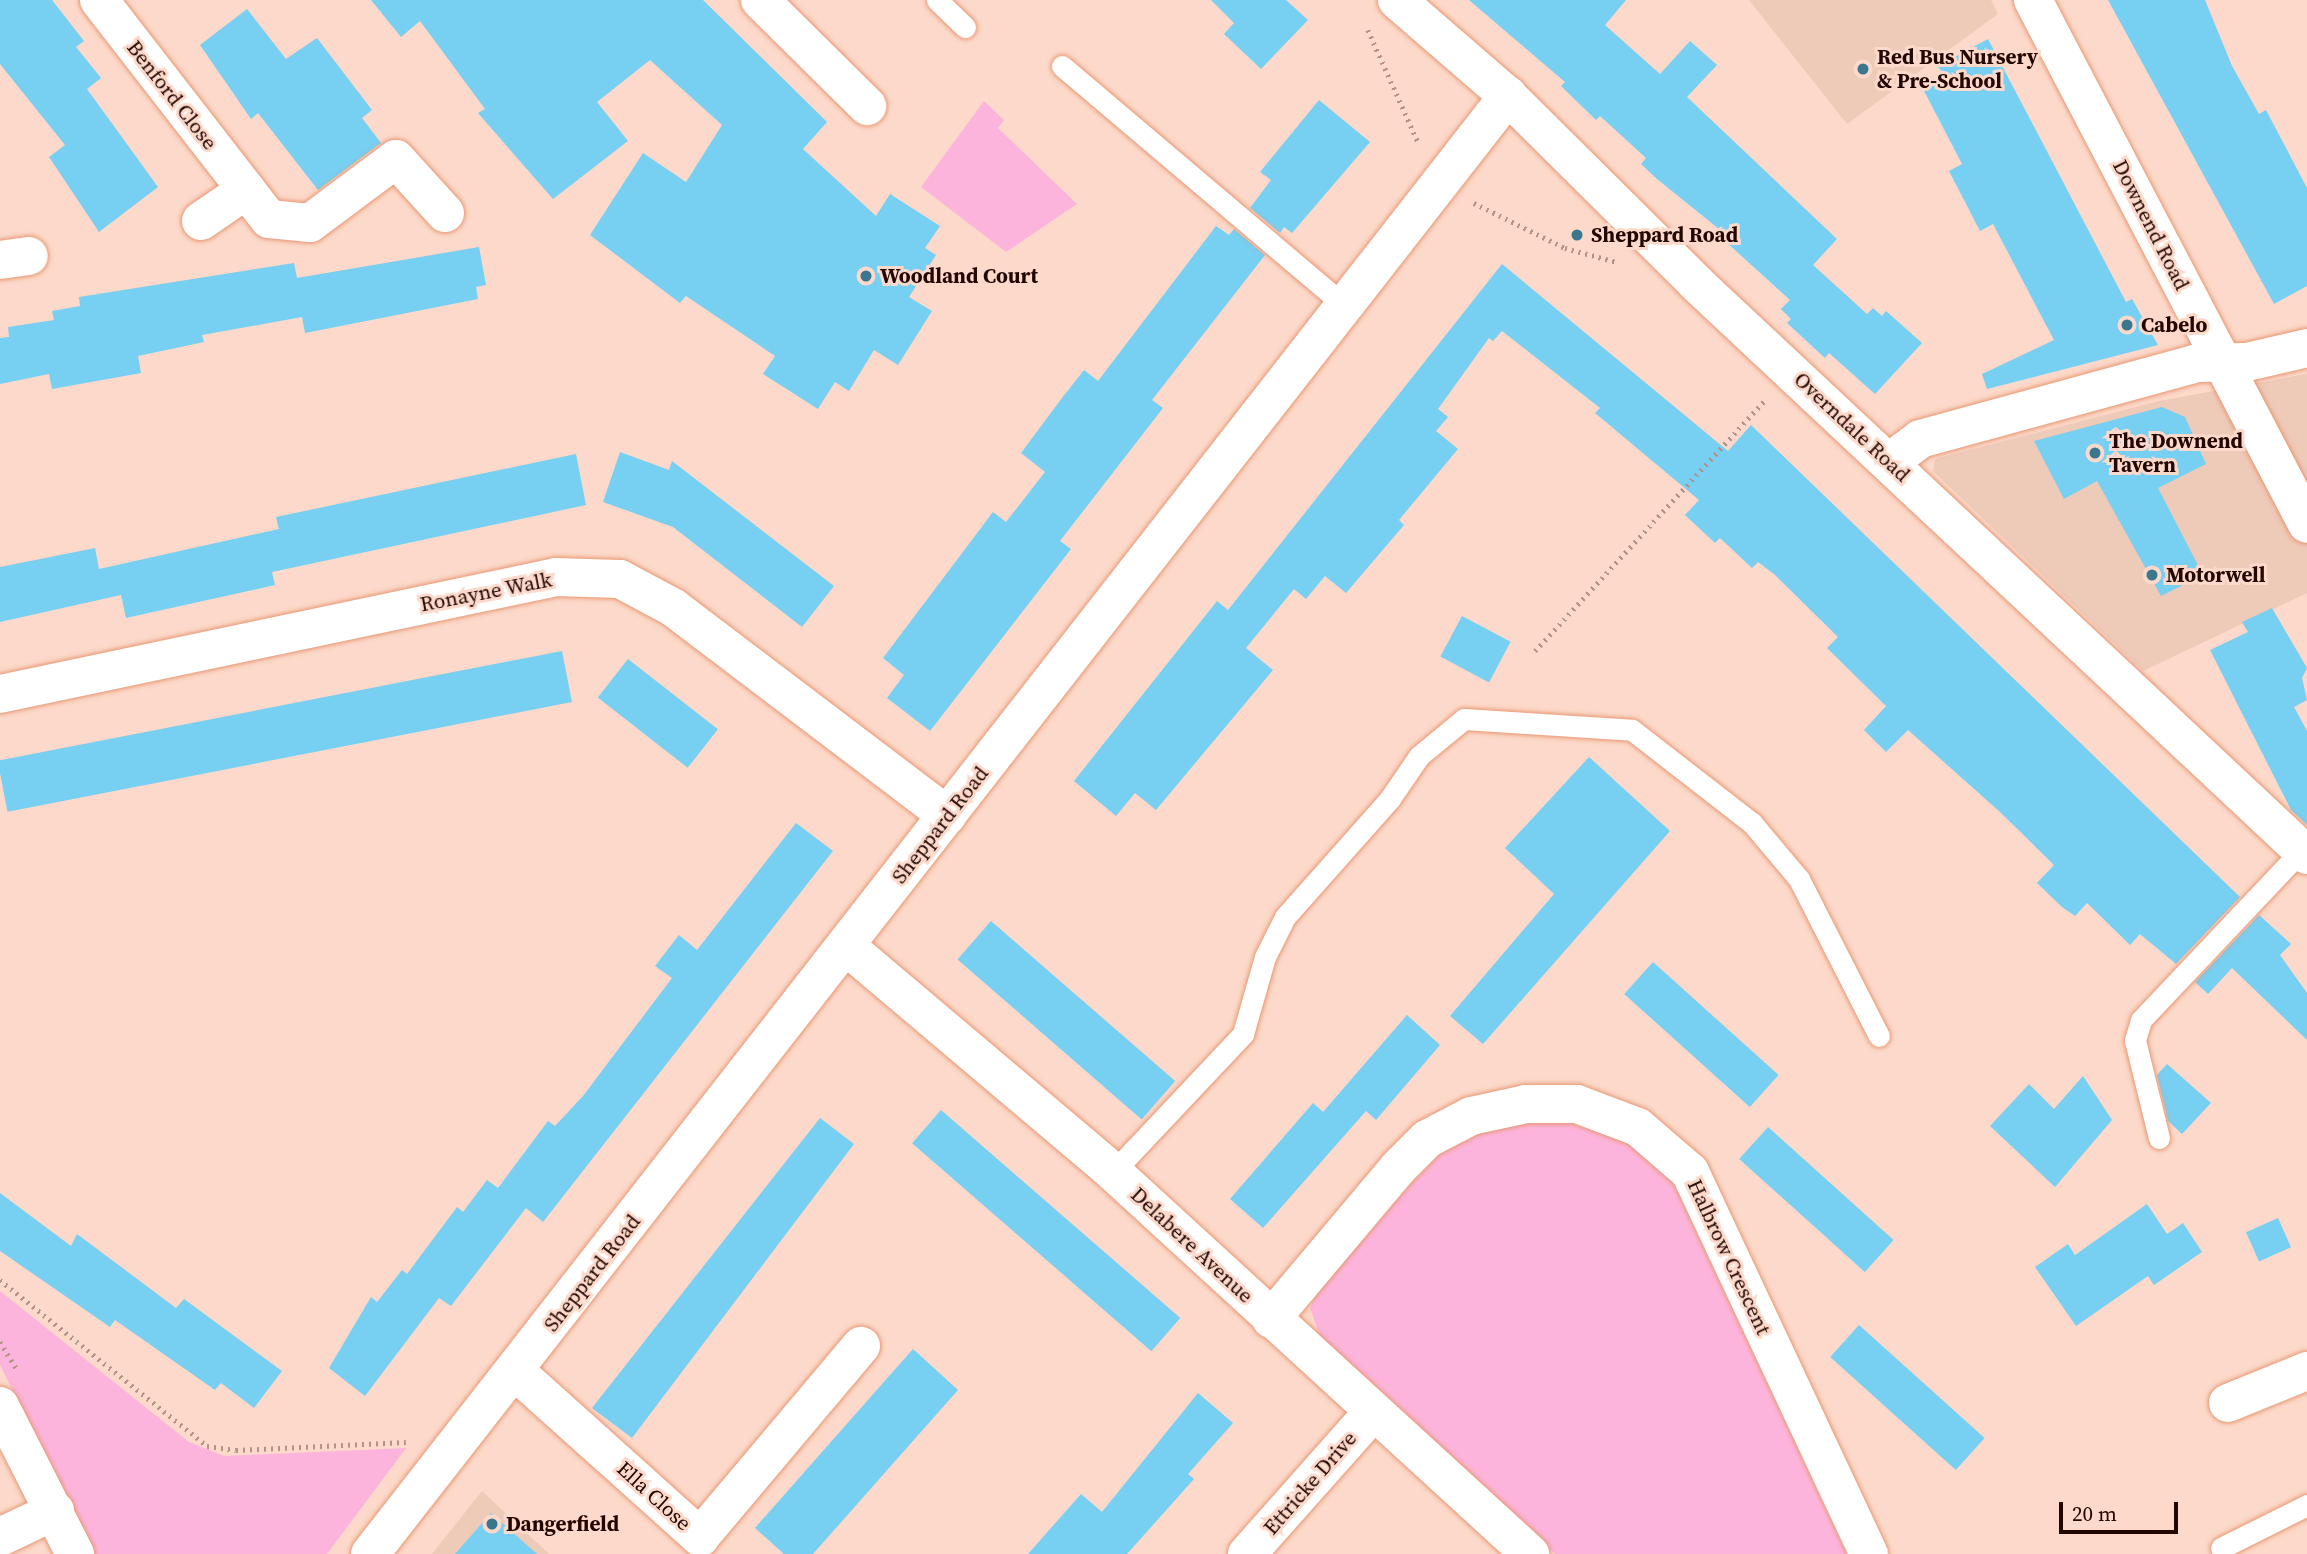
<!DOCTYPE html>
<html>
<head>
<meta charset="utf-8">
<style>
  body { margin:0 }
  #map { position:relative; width:2307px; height:1554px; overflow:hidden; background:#fcd9ca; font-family:"Source Serif 4",serif }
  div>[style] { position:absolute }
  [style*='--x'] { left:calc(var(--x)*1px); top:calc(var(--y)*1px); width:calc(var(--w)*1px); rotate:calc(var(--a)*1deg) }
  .built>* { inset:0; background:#eecab9 }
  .green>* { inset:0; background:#fdb4dc }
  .building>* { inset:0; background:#77cff2; transform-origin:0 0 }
  .path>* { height:4.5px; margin-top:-2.25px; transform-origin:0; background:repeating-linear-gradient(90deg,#b39387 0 2px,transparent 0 7px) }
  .roads { filter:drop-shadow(0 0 2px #e89873) drop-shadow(0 0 2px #e89873) }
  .lane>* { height:21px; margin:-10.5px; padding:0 10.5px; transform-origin:10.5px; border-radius:10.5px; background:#fff }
  .street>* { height:38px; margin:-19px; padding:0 19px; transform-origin:19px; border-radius:19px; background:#fff }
  .primary>* { height:38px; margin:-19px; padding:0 19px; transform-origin:19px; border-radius:19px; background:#fff }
  .dots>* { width:19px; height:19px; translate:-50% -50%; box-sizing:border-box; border:4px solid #fcd9ca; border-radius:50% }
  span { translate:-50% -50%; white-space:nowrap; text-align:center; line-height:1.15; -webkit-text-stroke:6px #fcd9ca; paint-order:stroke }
  .poi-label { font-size:21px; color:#220600; font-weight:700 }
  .left { translate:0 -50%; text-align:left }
  .street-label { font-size:21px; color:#220600 }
  .scale { position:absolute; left:2059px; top:1502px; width:119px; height:32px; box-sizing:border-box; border:4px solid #220600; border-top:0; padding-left:9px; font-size:21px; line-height:24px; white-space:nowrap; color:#220600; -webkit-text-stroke:5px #fcd9ca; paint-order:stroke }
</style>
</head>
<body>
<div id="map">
  <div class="built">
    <i style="clip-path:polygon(1749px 0,1991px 0,1998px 14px,1847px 124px)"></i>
    <i style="clip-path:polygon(2307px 374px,2307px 593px,2143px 671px,1933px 471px,1935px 459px,2159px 401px)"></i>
    <i style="clip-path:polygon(482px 1491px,549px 1554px,432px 1554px)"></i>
  </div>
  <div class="green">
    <i style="clip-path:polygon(984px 101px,1004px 120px,998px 128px,1077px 204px,1006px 252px,921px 187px)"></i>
    <i style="clip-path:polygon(1534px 1114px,1612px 1135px,1643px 1151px,1673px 1182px,1847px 1554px,1555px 1554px,1324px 1347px,1310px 1308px,1326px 1274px,1439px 1155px,1485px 1128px)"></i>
    <i style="clip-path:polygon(0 1291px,189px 1442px,224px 1456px,406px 1448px,327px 1554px,93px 1554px,0 1365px)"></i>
  </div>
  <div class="building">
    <i style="clip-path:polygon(0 0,52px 0,84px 41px,76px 47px,101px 78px,87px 89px,158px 187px,99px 232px,49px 157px,65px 145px,0 64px)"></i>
    <i style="clip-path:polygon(371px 0,703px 0,827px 122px,803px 149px,876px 216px,890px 194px,940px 226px,925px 248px,936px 255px,909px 297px,932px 311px,898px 365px,874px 350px,849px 391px,835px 382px,818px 409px,763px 374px,775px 356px,686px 296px,680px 303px,590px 235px,643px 153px,686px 182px,722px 125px,650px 60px,597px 102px,628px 141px,553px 199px,478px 113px,485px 109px,420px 21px,401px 37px)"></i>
    <i style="clip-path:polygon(1211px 0,1286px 0,1308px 20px,1261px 69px,1224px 34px,1234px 23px)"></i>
    <i style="clip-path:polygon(1469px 0,1626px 0,1605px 25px,1660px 74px,1690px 41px,1717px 65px,1687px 97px,1837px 239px,1813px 265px,1867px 314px,1873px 308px,1882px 316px,1886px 311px,1922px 343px,1875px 394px,1829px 353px,1825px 358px,1787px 323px,1791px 319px,1781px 309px,1790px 300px,1725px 241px,1729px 237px,1657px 179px,1641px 164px,1646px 158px,1600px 116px,1596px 120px,1561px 86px,1565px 82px)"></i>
    <i style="clip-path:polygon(2108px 0,2205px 0,2232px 66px,2259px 114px,2266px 110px,2307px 188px,2307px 286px,2274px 304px)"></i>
    <i style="clip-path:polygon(247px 9px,286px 59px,317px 38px,372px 110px,362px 118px,381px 143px,318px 190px,258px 113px,251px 119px,200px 45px)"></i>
    <i style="clip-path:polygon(1988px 39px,2126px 302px,2132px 299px,2158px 345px,1987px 389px,1982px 374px,2054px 340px,1993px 224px,1980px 231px,1965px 202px,1949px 171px,1962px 164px,1922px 87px,1944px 76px,1938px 66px)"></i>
    <i style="clip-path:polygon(1319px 100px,1370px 142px,1292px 233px,1284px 227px,1280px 233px,1250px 208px,1271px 180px,1260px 172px)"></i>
    <i style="clip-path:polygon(1216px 226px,1229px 235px,1234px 229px,1265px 255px,1152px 400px,1163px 408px,1060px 541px,1071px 549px,930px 731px,887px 698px,904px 675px,883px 658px,993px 512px,1006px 522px,1045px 472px,1021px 453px,1062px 398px,1084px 370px,1098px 381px)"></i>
    <i style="clip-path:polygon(479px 247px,486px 285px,476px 287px,478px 299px,305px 333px,302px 317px,202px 335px,204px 342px,138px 356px,141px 373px,52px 389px,49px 374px,0 384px,0 338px,9px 337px,8px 327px,54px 320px,52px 311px,80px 306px,79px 297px,294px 263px,297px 278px)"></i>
    <i style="clip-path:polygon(1502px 264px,1728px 451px,1751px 425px,2240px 897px,2176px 964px,2140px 934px,2130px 945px,2087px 903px,2075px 916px,2062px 907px,2037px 883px,2054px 865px,2000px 812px,1908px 730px,1886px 752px,1864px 730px,1886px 706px,1827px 648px,1838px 637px,1774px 574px,1758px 562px,1752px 568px,1720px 538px,1715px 543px,1685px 515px,1699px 500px,1595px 413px,1600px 408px,1502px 331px,1493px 341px,1489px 338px,1438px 409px,1448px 417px,1436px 431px,1458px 449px,1399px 520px,1404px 525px,1346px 593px,1325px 576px,1306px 599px,1294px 589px,1246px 648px,1273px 670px,1156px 810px,1135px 793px,1116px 816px,1074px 781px,1217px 601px,1228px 610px)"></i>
    <i style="clip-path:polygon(2162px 407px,2185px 417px,2206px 464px,2158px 488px,2203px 575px,2161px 596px,2097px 481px,2064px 499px,2034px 441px)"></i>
    <i style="clip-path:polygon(620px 452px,669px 470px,672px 461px,834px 586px,802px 627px,673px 527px,603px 502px)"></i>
    <i style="clip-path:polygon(576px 454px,586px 505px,272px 572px,275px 585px,126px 618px,121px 595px,0 622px,0 567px,95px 548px,99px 569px,279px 529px,276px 517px)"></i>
    <i style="clip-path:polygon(2272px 608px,2307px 668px,2302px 678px,2307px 700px,2294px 707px,2307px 731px,2307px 825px,2291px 810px,2210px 650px,2248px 632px,2242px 622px)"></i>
    <i style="left:1462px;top:616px;width:55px;height:46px;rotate:28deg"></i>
    <i style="left:562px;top:651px;width:52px;height:575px;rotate:79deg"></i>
    <i style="left:628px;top:659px;width:114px;height:49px;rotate:38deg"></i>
    <i style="clip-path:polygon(1589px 757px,1670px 831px,1483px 1044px,1450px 1016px,1554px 894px,1505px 848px)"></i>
    <i style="clip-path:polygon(796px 823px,833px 851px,543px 1222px,526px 1208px,451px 1306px,439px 1298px,365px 1396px,329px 1368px,371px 1297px,377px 1302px,402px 1270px,407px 1274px,457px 1207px,463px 1212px,487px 1180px,498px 1188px,548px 1121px,555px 1126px,583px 1096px,672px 978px,655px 966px,679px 935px,697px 950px)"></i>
    <i style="clip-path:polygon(2259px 915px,2291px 944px,2280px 955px,2307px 993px,2307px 1040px,2232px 968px,2208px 994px,2195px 982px)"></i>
    <i style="left:991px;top:921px;width:244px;height:51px;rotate:41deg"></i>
    <i style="left:1653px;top:962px;width:169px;height:43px;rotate:42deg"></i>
    <i style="clip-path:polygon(1407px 1015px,1440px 1045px,1376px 1120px,1366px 1111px,1263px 1228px,1230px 1199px,1313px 1103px,1323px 1112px)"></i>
    <i style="clip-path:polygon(2167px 1064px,2211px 1103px,2182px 1134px,2168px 1121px,2157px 1075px)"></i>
    <i style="clip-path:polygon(2083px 1076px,2112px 1120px,2055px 1187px,1990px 1126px,2029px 1084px,2054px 1109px)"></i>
    <i style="left:941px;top:1110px;width:317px;height:44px;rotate:41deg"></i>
    <i style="clip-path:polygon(820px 1118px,854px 1144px,632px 1438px,592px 1408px)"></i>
    <i style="left:1768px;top:1127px;width:169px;height:43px;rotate:42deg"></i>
    <i style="clip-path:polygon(0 1193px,71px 1246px,77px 1234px,176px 1308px,184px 1299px,282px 1371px,254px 1408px,221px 1383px,215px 1390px,115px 1320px,110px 1327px,0 1251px)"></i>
    <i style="clip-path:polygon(2147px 1204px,2167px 1234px,2183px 1223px,2202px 1252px,2154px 1285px,2148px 1276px,2076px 1326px,2035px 1267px,2068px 1244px,2075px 1255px)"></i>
    <i style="left:2278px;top:1218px;width:32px;height:35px;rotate:66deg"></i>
    <i style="left:1859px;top:1325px;width:169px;height:43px;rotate:42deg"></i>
    <i style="clip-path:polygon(913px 1349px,958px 1390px,813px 1554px,784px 1554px,755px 1528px)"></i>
    <i style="clip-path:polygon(1198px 1393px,1233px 1423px,1188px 1474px,1194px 1479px,1127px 1554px,1028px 1554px,1081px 1494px,1102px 1512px)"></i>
    <i style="clip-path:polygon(491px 1513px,537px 1554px,455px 1554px)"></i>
  </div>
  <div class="path">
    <i style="--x:1368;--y:30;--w:125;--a:65.9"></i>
    <i style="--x:1474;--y:203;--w:102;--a:26.3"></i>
    <i style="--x:1565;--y:248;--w:54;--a:15.1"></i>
    <i style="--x:1535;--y:651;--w:340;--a:-47.5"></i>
    <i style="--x:0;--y:1280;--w:265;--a:38.7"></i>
    <i style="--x:207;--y:1446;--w:29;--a:8"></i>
    <i style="--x:236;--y:1450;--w:170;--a:-2.7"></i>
    <i style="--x:0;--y:1342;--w:34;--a:58"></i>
  </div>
  <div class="roads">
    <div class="lane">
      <i style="--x:937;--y:0;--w:39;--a:44"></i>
      <i style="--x:1062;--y:66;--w:370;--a:40.3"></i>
      <i style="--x:2159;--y:1138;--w:101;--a:-103.8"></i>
      <i style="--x:2135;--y:1040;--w:21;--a:-73"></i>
      <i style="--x:2141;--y:1020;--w:234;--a:-46.6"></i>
      <i style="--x:1113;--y:1172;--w:190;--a:-46.7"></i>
      <i style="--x:1243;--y:1034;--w:80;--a:-74.1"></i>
      <i style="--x:1265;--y:957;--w:45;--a:-63.4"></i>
      <i style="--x:1285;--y:917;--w:157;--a:-48.4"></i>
      <i style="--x:1389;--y:800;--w:53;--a:-55.7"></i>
      <i style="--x:1419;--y:756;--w:58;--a:-39.4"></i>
      <i style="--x:1464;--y:719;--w:168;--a:3.7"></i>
      <i style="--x:1632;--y:730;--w:152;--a:37.8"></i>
      <i style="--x:1752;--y:823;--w:73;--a:50"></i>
      <i style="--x:1799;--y:879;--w:176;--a:63"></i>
      <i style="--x:2221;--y:1548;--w:96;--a:-26.6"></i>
    </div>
    <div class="street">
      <i style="--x:99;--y:0;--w:277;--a:52.2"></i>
      <i style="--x:269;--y:219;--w:41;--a:5.6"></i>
      <i style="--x:310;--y:223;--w:107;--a:-36.7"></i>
      <i style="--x:396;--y:159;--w:73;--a:47.8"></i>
      <i style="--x:760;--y:0;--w:151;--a:44.7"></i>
      <i style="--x:201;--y:221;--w:55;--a:-34.6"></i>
      <i style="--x:0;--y:260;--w:29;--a:-8"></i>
      <i style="--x:1891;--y:461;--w:36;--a:-37"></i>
      <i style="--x:1920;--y:439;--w:287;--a:-15.3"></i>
      <i style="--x:2197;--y:363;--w:50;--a:-1.1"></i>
      <i style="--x:2247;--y:362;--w:62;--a:-13.1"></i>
      <i style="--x:0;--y:694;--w:568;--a:-11.88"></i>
      <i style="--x:556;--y:577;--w:64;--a:1.8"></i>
      <i style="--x:620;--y:579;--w:61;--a:28.2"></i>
      <i style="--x:674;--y:608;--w:343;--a:37.2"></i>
      <i style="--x:846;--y:946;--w:350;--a:40.2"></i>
      <i style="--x:1113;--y:1172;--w:566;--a:42.49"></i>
      <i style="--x:1271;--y:1319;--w:197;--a:-49.9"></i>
      <i style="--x:1398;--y:1168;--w:41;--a:-45"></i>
      <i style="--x:1427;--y:1139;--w:50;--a:-27.6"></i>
      <i style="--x:1471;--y:1116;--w:56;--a:-12.3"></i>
      <i style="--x:1526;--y:1104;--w:51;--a:0"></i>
      <i style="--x:1577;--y:1104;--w:65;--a:20.7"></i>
      <i style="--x:1638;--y:1127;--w:69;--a:40.9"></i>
      <i style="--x:1690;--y:1172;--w:422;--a:64.9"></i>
      <i style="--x:515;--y:1371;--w:249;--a:41.9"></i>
      <i style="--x:700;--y:1537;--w:250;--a:-49.9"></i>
      <i style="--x:2228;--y:1403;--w:85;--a:-22.1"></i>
      <i style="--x:0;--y:1406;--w:166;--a:63.1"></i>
      <i style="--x:0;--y:1537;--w:61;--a:-25.3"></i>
      <i style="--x:370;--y:1554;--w:1850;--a:-52.03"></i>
      <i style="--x:1247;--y:1554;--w:190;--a:-48.4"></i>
    </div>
    <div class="primary">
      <i style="--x:1397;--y:0;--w:147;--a:40.9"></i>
      <i style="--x:1508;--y:96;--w:265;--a:44.8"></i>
      <i style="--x:1696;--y:283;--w:837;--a:43.11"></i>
      <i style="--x:2033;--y:0;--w:591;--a:62.39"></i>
    </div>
  </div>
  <div class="dots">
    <i style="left:1863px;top:69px;background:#3a778e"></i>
    <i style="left:1577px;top:235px;background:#3a778e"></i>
    <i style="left:866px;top:276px;background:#3a778e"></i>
    <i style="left:2127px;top:325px;background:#3a778e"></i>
    <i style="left:2095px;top:453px;background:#3a778e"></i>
    <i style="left:2152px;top:575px;background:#3a778e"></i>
    <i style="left:492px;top:1524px;background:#3a778e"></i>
  </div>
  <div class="poi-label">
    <span class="left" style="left:1877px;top:69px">Red Bus Nursery<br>&amp; Pre-School</span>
    <span class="left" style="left:1591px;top:235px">Sheppard Road</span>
    <span class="left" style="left:880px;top:276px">Woodland Court</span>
    <span class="left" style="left:2141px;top:325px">Cabelo</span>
    <span class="left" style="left:2109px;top:453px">The Downend<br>Tavern</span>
    <span class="left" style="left:2166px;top:575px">Motorwell</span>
    <span class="left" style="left:506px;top:1524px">Dangerfield</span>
  </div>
  <div class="street-label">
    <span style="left:172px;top:95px;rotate:52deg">Benford Close</span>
    <span style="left:2151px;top:225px;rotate:63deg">Downend Road</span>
    <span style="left:1852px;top:427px;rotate:43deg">Overndale Road</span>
    <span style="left:486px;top:592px;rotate:-11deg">Ronayne Walk</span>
    <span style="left:940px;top:825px;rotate:-52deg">Sheppard Road</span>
    <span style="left:1192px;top:1245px;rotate:43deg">Delabere Avenue</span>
    <span style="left:1729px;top:1257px;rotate:65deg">Halbrow Crescent</span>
    <span style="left:592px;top:1273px;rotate:-52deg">Sheppard Road</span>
    <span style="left:1310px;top:1483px;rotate:-49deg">Ettricke Drive</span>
    <span style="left:654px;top:1496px;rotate:42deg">Ella Close</span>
  </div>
  <div class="scale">20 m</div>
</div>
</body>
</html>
